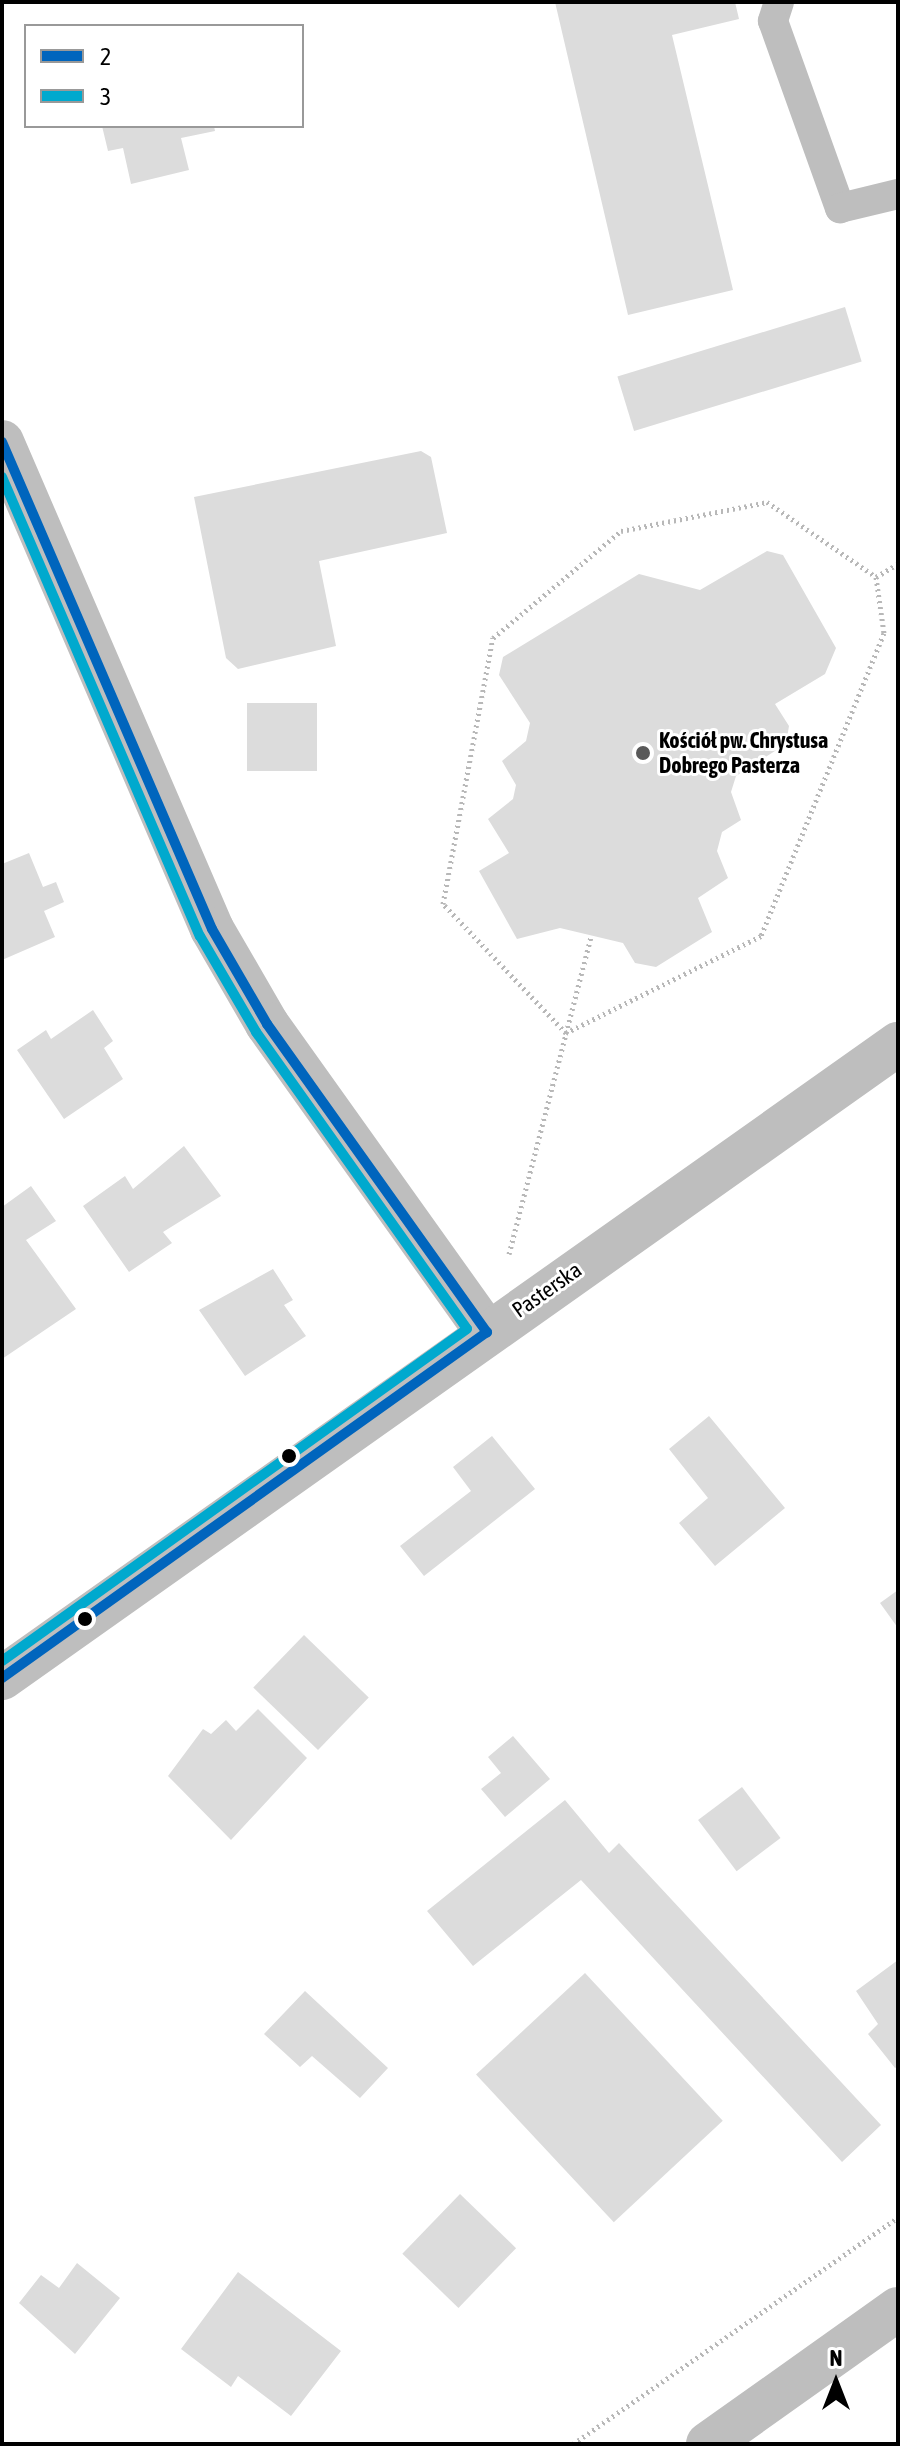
<!DOCTYPE html>
<html>
<head>
<meta charset="utf-8">
<style>
  body { margin:0 }
  #map { position:relative; width:900px; height:2446px; overflow:hidden; background:#fff; font-family:"Asap Condensed",sans-serif }
  div>[style] { position:absolute }
  [style*='--x'] { left:calc(var(--x)*1px); top:calc(var(--y)*1px); width:calc(var(--w)*1px); rotate:calc(var(--a)*1deg) }
  .building>* { inset:0; background:#dcdcdc; transform-origin:0 0 }
  .path>* { height:5px; margin-top:-2.5px; transform-origin:0; background:repeating-linear-gradient(90deg,#b8b8b8 0 2px,transparent 0 6px) }
  .service>* { height:30px; margin:-15px; padding:0 15px; transform-origin:15px; border-radius:15px; background:#bebebe }
  .minor>* { height:44px; margin:-22px; padding:0 22px; transform-origin:22px; border-radius:22px; background:#bebebe }
  .tertiary>* { height:44px; margin:-22px; padding:0 22px; transform-origin:22px; border-radius:22px; background:#bebebe }
  .bus-1>* { height:10px; margin:-5px; padding:0 5px; transform-origin:5px; border-radius:5px; background:#0065bd }
  .bus-2>* { height:10px; margin:-5px; padding:0 5px; transform-origin:5px; border-radius:5px; background:#00a9ce }
  .dots>* { width:22px; height:22px; translate:-50% -50%; box-sizing:border-box; border:4px solid #fff; border-radius:50% }
  span { translate:-50% -50%; white-space:nowrap; text-align:center; line-height:1.15; -webkit-text-stroke:6px #fff; paint-order:stroke }
  .poi-label { font-size:22px; color:#000; font-weight:700 }
  .left { translate:0 -50%; text-align:left }
  .street-label { font-size:22px; color:#000 }
  .frame { position:absolute; inset:0; border:4px solid #000; pointer-events:none }
  .legend { position:absolute; left:24px; top:24px; width:280px; height:104px; box-sizing:border-box; background:#fff; border:2px solid #999; margin:0; padding:10px 14px; list-style:none; font-size:24px; color:#000 }
  .legend li { display:flex; align-items:center; gap:16px; height:40px }
  .legend b { width:40px; border:2px solid #999 }
  .north { position:absolute; left:796px; top:2342px; width:80px; height:80px; -webkit-text-stroke:6px #fff; paint-order:stroke; rotate:0deg; font-size:22px; font-weight:700; line-height:32px; text-align:center; color:#000 }
  .north::after { content:''; display:block; margin:auto; width:28px; height:36px; background:#000; clip-path:polygon(50% 0,100% 100%,50% 72%,0 100%) }
</style>
</head>
<body>
<div id="map">
  <div class="building">
    <i style="clip-path:polygon(555px 2px,735px 2px,739px 19px,672px 35px,733px 290px,628px 315px)"></i>
    <i style="clip-path:polygon(102px 126px,214px 126px,215px 131px,181px 138px,189px 170px,131px 184px,123px 148px,108px 151px)"></i>
    <i style="left:845px;top:307px;width:57px;height:238px;rotate:73deg"></i>
    <i style="clip-path:polygon(421px 451px,431px 457px,447px 533px,319px 561px,336px 646px,238px 669px,226px 658px,194px 497px)"></i>
    <i style="clip-path:polygon(767px 551px,783px 555px,836px 648px,825px 674px,775px 704px,789px 726px,786px 744px,736px 776px,731px 792px,741px 820px,722px 832px,717px 851px,728px 878px,698px 898px,712px 932px,656px 967px,635px 963px,623px 943px,560px 928px,517px 939px,479px 871px,509px 853px,488px 819px,513px 799px,516px 785px,502px 761px,526px 741px,530px 723px,499px 675px,503px 657px,639px 574px,700px 590px)"></i>
    <i style="left:247px;top:703px;width:70px;height:68px"></i>
    <i style="clip-path:polygon(29px 853px,43px 887px,56px 882px,64px 902px,44px 911px,55px 937px,2px 960px,2px 864px)"></i>
    <i style="clip-path:polygon(93px 1010px,113px 1041px,104px 1048px,123px 1079px,64px 1119px,17px 1050px,46px 1030px,51px 1039px)"></i>
    <i style="clip-path:polygon(184px 1146px,221px 1196px,163px 1232px,172px 1243px,129px 1272px,83px 1206px,125px 1176px,133px 1189px)"></i>
    <i style="clip-path:polygon(31px 1186px,56px 1221px,26px 1240px,76px 1309px,2px 1359px,2px 1207px)"></i>
    <i style="clip-path:polygon(273px 1269px,293px 1300px,284px 1305px,306px 1336px,245px 1376px,199px 1310px)"></i>
    <i style="clip-path:polygon(709px 1416px,785px 1508px,715px 1566px,679px 1523px,708px 1498px,669px 1449px)"></i>
    <i style="clip-path:polygon(492px 1436px,535px 1489px,424px 1576px,400px 1546px,471px 1491px,453px 1467px)"></i>
    <i style="clip-path:polygon(898px 1590px,898px 1628px,880px 1603px)"></i>
    <i style="left:304px;top:1635px;width:90px;height:73px;rotate:44deg"></i>
    <i style="clip-path:polygon(258px 1709px,307px 1758px,231px 1840px,168px 1776px,203px 1729px,211px 1734px,226px 1720px,236px 1731px)"></i>
    <i style="clip-path:polygon(513px 1736px,550px 1779px,505px 1817px,481px 1789px,501px 1773px,488px 1757px)"></i>
    <i style="left:742px;top:1787px;width:64px;height:55px;rotate:53deg"></i>
    <i style="clip-path:polygon(565px 1800px,609px 1853px,619px 1843px,881px 2125px,842px 2162px,581px 1880px,473px 1966px,427px 1911px)"></i>
    <i style="clip-path:polygon(898px 1960px,898px 2066px,895px 2068px,868px 2034px,878px 2024px,856px 1991px)"></i>
    <i style="left:585px;top:1973px;width:202px;height:149px;rotate:47deg"></i>
    <i style="clip-path:polygon(305px 1991px,388px 2068px,360px 2098px,312px 2056px,300px 2067px,264px 2034px)"></i>
    <i style="left:460px;top:2194px;width:78px;height:83px;rotate:44deg"></i>
    <i style="clip-path:polygon(77px 2263px,120px 2298px,75px 2354px,19px 2303px,41px 2275px,59px 2288px)"></i>
    <i style="clip-path:polygon(238px 2272px,341px 2351px,291px 2416px,238px 2376px,231px 2387px,181px 2349px)"></i>
  </div>
  <div class="path">
    <i style="--x:767;--y:502;--w:132;--a:34.5"></i>
    <i style="--x:876;--y:577;--w:57;--a:81.9"></i>
    <i style="--x:884;--y:633;--w:327;--a:112.1"></i>
    <i style="--x:761;--y:936;--w:218;--a:153.6"></i>
    <i style="--x:566;--y:1033;--w:178;--a:-133.6"></i>
    <i style="--x:443;--y:904;--w:271;--a:-79.4"></i>
    <i style="--x:493;--y:638;--w:167;--a:-39.9"></i>
    <i style="--x:621;--y:531;--w:149;--a:-11.2"></i>
    <i style="--x:876;--y:577;--w:26;--a:-31"></i>
    <i style="--x:509;--y:1254;--w:328;--a:-75.5"></i>
    <i style="--x:573;--y:2444;--w:396;--a:-34.9"></i>
  </div>
  <div class="service">
    <i style="--x:779;--y:2;--w:20;--a:108"></i>
    <i style="--x:773;--y:21;--w:199;--a:70.3"></i>
    <i style="--x:840;--y:208;--w:60;--a:-13.6"></i>
  </div>
  <div class="minor">
    <i style="--x:2;--y:442;--w:530;--a:66.67"></i>
    <i style="--x:212;--y:929;--w:110;--a:59.9"></i>
    <i style="--x:267;--y:1024;--w:379;--a:54.5"></i>
    <i style="--x:2;--y:1678;--w:1098;--a:-35.28"></i>
  </div>
  <div class="tertiary">
    <i style="--x:708;--y:2444;--w:233;--a:-35.4"></i>
  </div>
  <div class="bus-1">
    <i style="--x:2;--y:442;--w:530;--a:66.67"></i>
    <i style="--x:212;--y:929;--w:110;--a:59.9"></i>
    <i style="--x:267;--y:1024;--w:379;--a:54.5"></i>
    <i style="--x:487;--y:1332;--w:596;--a:144.5"></i>
  </div>
  <div class="bus-2">
    <i style="--x:2;--y:477;--w:500;--a:66.7"></i>
    <i style="--x:200;--y:936;--w:111;--a:59.7"></i>
    <i style="--x:256;--y:1032;--w:364;--a:54.6"></i>
    <i style="--x:467;--y:1329;--w:571;--a:144.47"></i>
  </div>
  <div class="dots">
    <i style="left:643px;top:753px;background:#595959"></i>
    <i style="left:289px;top:1456px;background:#000"></i>
    <i style="left:85px;top:1619px;background:#000"></i>
  </div>
  <div class="poi-label">
    <span class="left" style="left:659px;top:753px">Kościół pw. Chrystusa<br>Dobrego Pasterza</span>
  </div>
  <div class="street-label">
    <span style="left:547px;top:1290px;rotate:-35deg">Pasterska</span>
  </div>
  <div class="frame"></div>
  <ul class="legend">
  <li><b style="height:10px;background:#0065bd"></b>2</li>
  <li><b style="height:10px;background:#00a9ce"></b>3</li>
  </ul>
  <div class="north">N</div>
</div>
</body>
</html>
